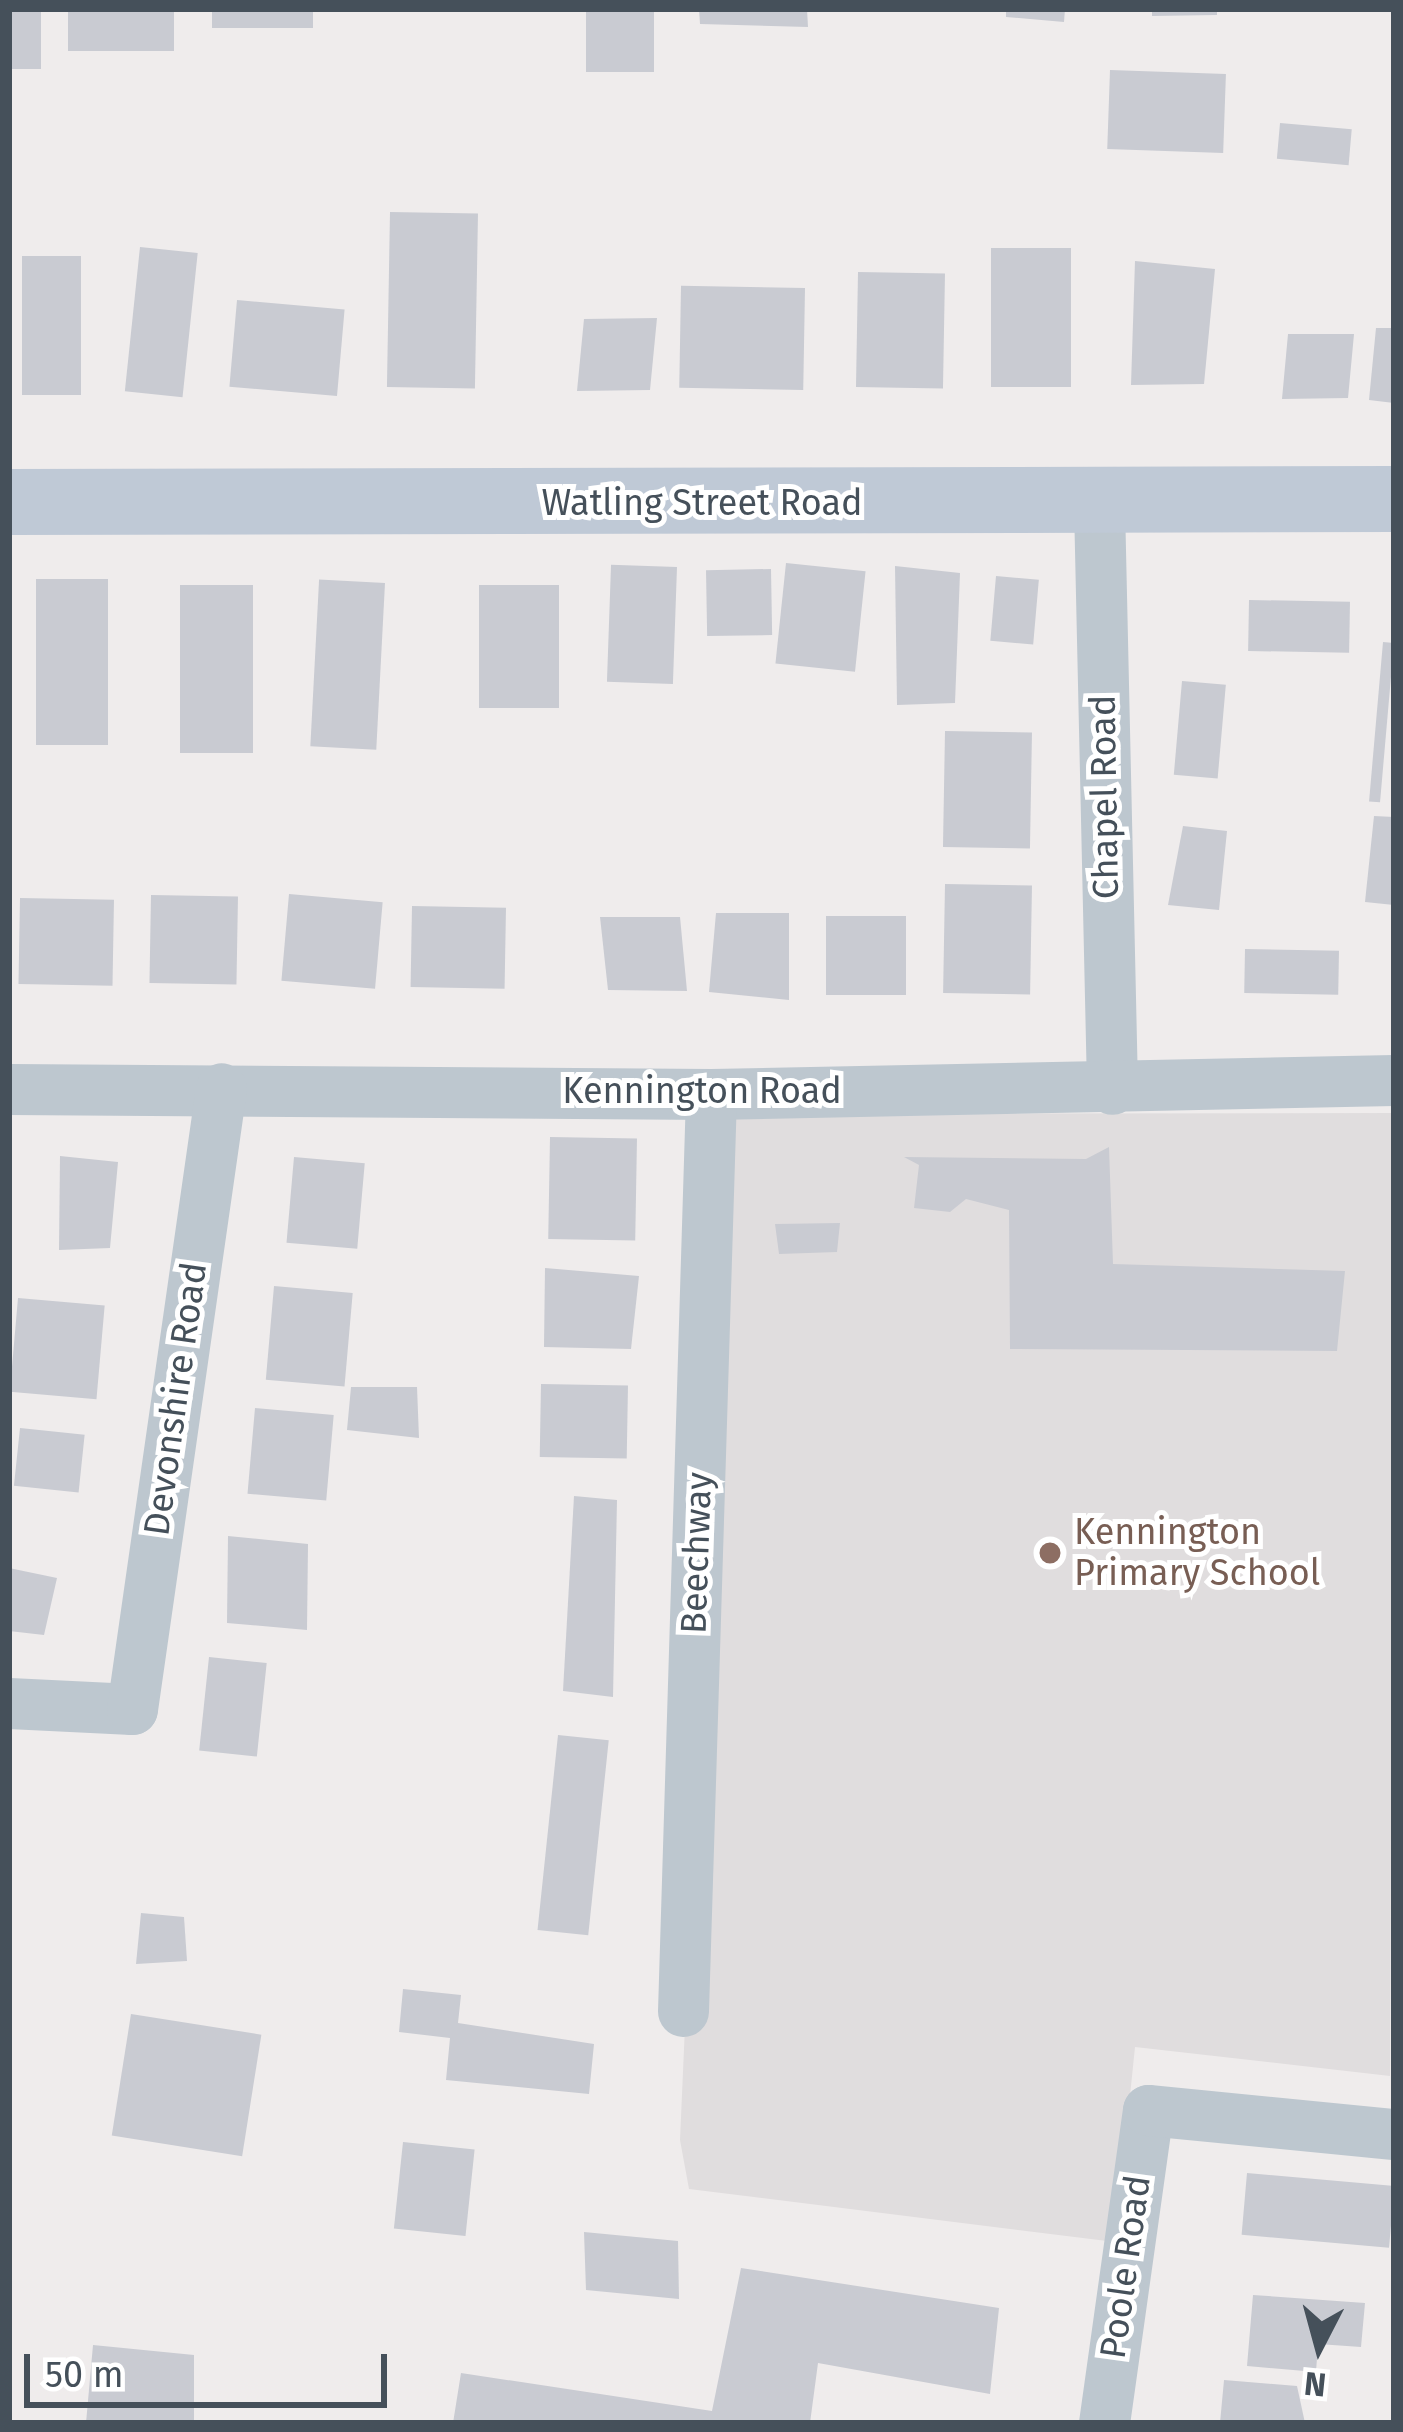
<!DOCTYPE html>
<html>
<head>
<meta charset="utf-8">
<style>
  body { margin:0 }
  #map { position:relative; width:1403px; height:2432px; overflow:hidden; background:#efecec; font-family:"Fira Sans",sans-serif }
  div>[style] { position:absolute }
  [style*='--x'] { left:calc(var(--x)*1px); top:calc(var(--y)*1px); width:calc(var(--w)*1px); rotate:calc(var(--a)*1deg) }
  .education>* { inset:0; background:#e0ddde }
  .building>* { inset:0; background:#c9cbd2; transform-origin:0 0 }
  .minor>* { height:51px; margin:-25.5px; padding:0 25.5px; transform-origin:25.5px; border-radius:25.5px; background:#bdc7cf }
  .secondary>* { height:66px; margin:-33px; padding:0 33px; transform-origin:33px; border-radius:33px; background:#bfc9d6 }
  .dots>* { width:33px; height:33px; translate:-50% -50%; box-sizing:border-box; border:6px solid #fff; border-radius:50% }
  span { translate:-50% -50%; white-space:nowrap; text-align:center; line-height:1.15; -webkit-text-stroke:10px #fff; paint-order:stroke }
  .street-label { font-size:36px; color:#45505a }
  .education-label { font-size:36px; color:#785e54 }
  .left { translate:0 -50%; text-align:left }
  .frame { position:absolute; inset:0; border:12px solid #45505a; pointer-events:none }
  .north { position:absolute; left:1259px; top:2288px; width:120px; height:120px; -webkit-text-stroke:9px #fff; paint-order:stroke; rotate:186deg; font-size:33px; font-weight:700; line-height:48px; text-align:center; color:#45505a }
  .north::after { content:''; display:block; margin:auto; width:42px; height:54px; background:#45505a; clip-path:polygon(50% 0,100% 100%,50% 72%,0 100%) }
  .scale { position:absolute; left:24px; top:2354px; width:363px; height:54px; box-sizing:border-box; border:6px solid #45505a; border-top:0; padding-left:15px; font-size:36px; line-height:42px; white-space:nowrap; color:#45505a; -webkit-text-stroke:9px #fff; paint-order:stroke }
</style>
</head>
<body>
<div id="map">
  <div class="education">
    <i style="clip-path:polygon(1394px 1113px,1390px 2076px,1135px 2047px,1115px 2242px,689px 2189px,680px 2140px,725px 1114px)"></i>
  </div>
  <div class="building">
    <i style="left:9px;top:9px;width:32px;height:60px"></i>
    <i style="left:68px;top:9px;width:106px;height:42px"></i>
    <i style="left:212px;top:9px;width:101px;height:19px"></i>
    <i style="left:586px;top:9px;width:68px;height:63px"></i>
    <i style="clip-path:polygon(699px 9px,807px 9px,808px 27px,700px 24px)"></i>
    <i style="clip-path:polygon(1006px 9px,1065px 9px,1064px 22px,1006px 17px)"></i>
    <i style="clip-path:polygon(1152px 9px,1217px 9px,1217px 15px,1152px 16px)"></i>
    <i style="left:1110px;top:70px;width:116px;height:79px;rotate:2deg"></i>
    <i style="left:1280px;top:123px;width:72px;height:36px;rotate:5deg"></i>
    <i style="left:390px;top:212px;width:88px;height:175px;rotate:1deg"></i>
    <i style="left:140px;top:247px;width:58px;height:145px;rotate:6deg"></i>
    <i style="left:991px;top:248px;width:80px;height:139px"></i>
    <i style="left:81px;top:256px;width:139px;height:59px;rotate:90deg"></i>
    <i style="clip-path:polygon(1135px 261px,1215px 269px,1204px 384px,1131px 385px)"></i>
    <i style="left:858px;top:272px;width:87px;height:115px;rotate:1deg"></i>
    <i style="left:805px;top:288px;width:102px;height:124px;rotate:91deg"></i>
    <i style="left:237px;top:300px;width:108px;height:87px;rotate:5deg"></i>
    <i style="clip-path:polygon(657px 318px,650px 390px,577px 391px,584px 319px)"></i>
    <i style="clip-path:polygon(1376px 328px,1394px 328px,1394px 403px,1369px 400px)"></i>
    <i style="clip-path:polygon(1288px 334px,1354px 334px,1348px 398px,1282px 399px)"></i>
    <i style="left:786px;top:563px;width:80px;height:101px;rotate:6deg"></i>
    <i style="clip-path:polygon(895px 566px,960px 573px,955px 703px,897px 705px)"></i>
    <i style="left:677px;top:567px;width:117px;height:66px;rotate:92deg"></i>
    <i style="left:771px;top:569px;width:66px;height:65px;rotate:89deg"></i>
    <i style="left:996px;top:576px;width:43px;height:65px;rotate:5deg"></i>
    <i style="left:36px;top:579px;width:72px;height:166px"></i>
    <i style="left:385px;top:583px;width:167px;height:66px;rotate:93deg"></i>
    <i style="left:253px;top:585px;width:168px;height:73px;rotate:90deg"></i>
    <i style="left:479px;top:585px;width:80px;height:123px"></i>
    <i style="left:1249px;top:600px;width:101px;height:51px;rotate:1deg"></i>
    <i style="left:1383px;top:642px;width:11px;height:160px;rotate:5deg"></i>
    <i style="left:1182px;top:681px;width:44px;height:94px;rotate:5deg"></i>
    <i style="left:945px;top:731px;width:87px;height:116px;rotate:1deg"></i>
    <i style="clip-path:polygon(1374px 816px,1394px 817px,1394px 905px,1365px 902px)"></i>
    <i style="clip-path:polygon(1183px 826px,1227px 831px,1219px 910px,1168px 905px)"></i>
    <i style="left:945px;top:884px;width:87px;height:109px;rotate:1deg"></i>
    <i style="left:289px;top:894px;width:94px;height:87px;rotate:5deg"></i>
    <i style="left:151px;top:895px;width:87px;height:88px;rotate:1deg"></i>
    <i style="left:20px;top:898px;width:94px;height:86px;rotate:1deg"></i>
    <i style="left:412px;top:906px;width:94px;height:81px;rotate:1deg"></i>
    <i style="clip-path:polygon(716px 913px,789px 913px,789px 1000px,709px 992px)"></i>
    <i style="left:826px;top:916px;width:80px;height:79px"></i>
    <i style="clip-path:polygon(600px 917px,680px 917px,687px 991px,608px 990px)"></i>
    <i style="left:1245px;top:949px;width:94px;height:44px;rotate:1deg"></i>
    <i style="left:550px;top:1137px;width:87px;height:102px;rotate:1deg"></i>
    <i style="clip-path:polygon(1109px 1147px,1113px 1264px,1345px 1271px,1337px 1351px,1010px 1349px,1009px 1210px,966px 1199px,950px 1212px,914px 1208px,919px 1165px,904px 1157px,1086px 1159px)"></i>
    <i style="clip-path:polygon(60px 1156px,118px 1162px,110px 1248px,59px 1250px)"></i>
    <i style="left:294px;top:1157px;width:71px;height:86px;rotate:5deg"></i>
    <i style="clip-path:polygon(840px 1223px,837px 1252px,779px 1254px,775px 1224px)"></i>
    <i style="clip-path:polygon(545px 1268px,639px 1276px,631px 1349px,544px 1347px)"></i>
    <i style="left:274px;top:1286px;width:79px;height:94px;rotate:5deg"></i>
    <i style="left:18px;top:1298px;width:87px;height:94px;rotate:5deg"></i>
    <i style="left:541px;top:1384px;width:87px;height:73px;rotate:1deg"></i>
    <i style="clip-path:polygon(351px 1387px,417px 1387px,419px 1438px,347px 1430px)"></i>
    <i style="left:255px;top:1408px;width:79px;height:86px;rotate:5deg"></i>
    <i style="left:20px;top:1428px;width:65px;height:58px;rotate:6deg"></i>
    <i style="clip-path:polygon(574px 1496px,617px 1500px,613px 1697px,563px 1691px)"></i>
    <i style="clip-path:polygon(228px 1536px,308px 1544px,307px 1630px,227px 1623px)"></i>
    <i style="clip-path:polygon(9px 1568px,57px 1578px,44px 1635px,9px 1631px)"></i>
    <i style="left:209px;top:1657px;width:58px;height:94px;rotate:6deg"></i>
    <i style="left:558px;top:1735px;width:51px;height:196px;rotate:6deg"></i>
    <i style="clip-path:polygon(141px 1913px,184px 1917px,187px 1961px,136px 1964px)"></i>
    <i style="clip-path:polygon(403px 1989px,461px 1995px,458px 2023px,594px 2044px,589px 2094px,446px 2080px,450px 2038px,399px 2032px)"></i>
    <i style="left:131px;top:2014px;width:132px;height:123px;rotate:9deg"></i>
    <i style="left:403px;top:2142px;width:72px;height:87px;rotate:6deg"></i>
    <i style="left:1247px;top:2173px;width:148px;height:62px;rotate:5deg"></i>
    <i style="clip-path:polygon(584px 2232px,678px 2241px,679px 2299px,586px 2290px)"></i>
    <i style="clip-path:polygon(741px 2268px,999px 2308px,990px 2394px,818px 2363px,810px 2423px,453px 2423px,461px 2373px,712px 2411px)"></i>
    <i style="clip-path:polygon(1253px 2295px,1365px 2303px,1361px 2347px,1318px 2344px,1316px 2372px,1247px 2366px)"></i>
    <i style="clip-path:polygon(93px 2345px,194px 2355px,194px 2423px,86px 2423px)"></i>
    <i style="clip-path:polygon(1224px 2380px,1297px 2386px,1305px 2423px,1220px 2423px)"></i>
  </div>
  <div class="minor">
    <i style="--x:1099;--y:505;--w:584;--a:88.72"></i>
    <i style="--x:9;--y:1089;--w:702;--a:0.41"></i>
    <i style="--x:711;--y:1094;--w:683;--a:-1.17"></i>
    <i style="--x:9;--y:1703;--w:123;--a:2.8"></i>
    <i style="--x:132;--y:1709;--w:627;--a:-81.84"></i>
    <i style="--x:683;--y:2011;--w:917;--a:-88.25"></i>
    <i style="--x:1104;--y:2423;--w:316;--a:-82"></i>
    <i style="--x:1148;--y:2110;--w:247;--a:5.6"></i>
  </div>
  <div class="secondary">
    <i style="--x:9;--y:502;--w:1385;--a:-0.12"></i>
  </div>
  <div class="dots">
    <i style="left:1050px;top:1553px;background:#8d6e63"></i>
  </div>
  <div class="street-label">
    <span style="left:702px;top:504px">Watling Street Road</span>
    <span style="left:1105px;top:797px;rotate:-91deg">Chapel Road</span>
    <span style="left:702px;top:1092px">Kennington Road</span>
    <span style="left:176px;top:1399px;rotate:-82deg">Devonshire Road</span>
    <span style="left:697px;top:1553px;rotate:-88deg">Beechway</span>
    <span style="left:1126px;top:2267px;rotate:-82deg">Poole Road</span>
  </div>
  <div class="education-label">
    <span class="left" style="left:1074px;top:1553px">Kennington<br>Primary School</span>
  </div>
  <div class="frame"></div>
  <div class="north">N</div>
  <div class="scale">50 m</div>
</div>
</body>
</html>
